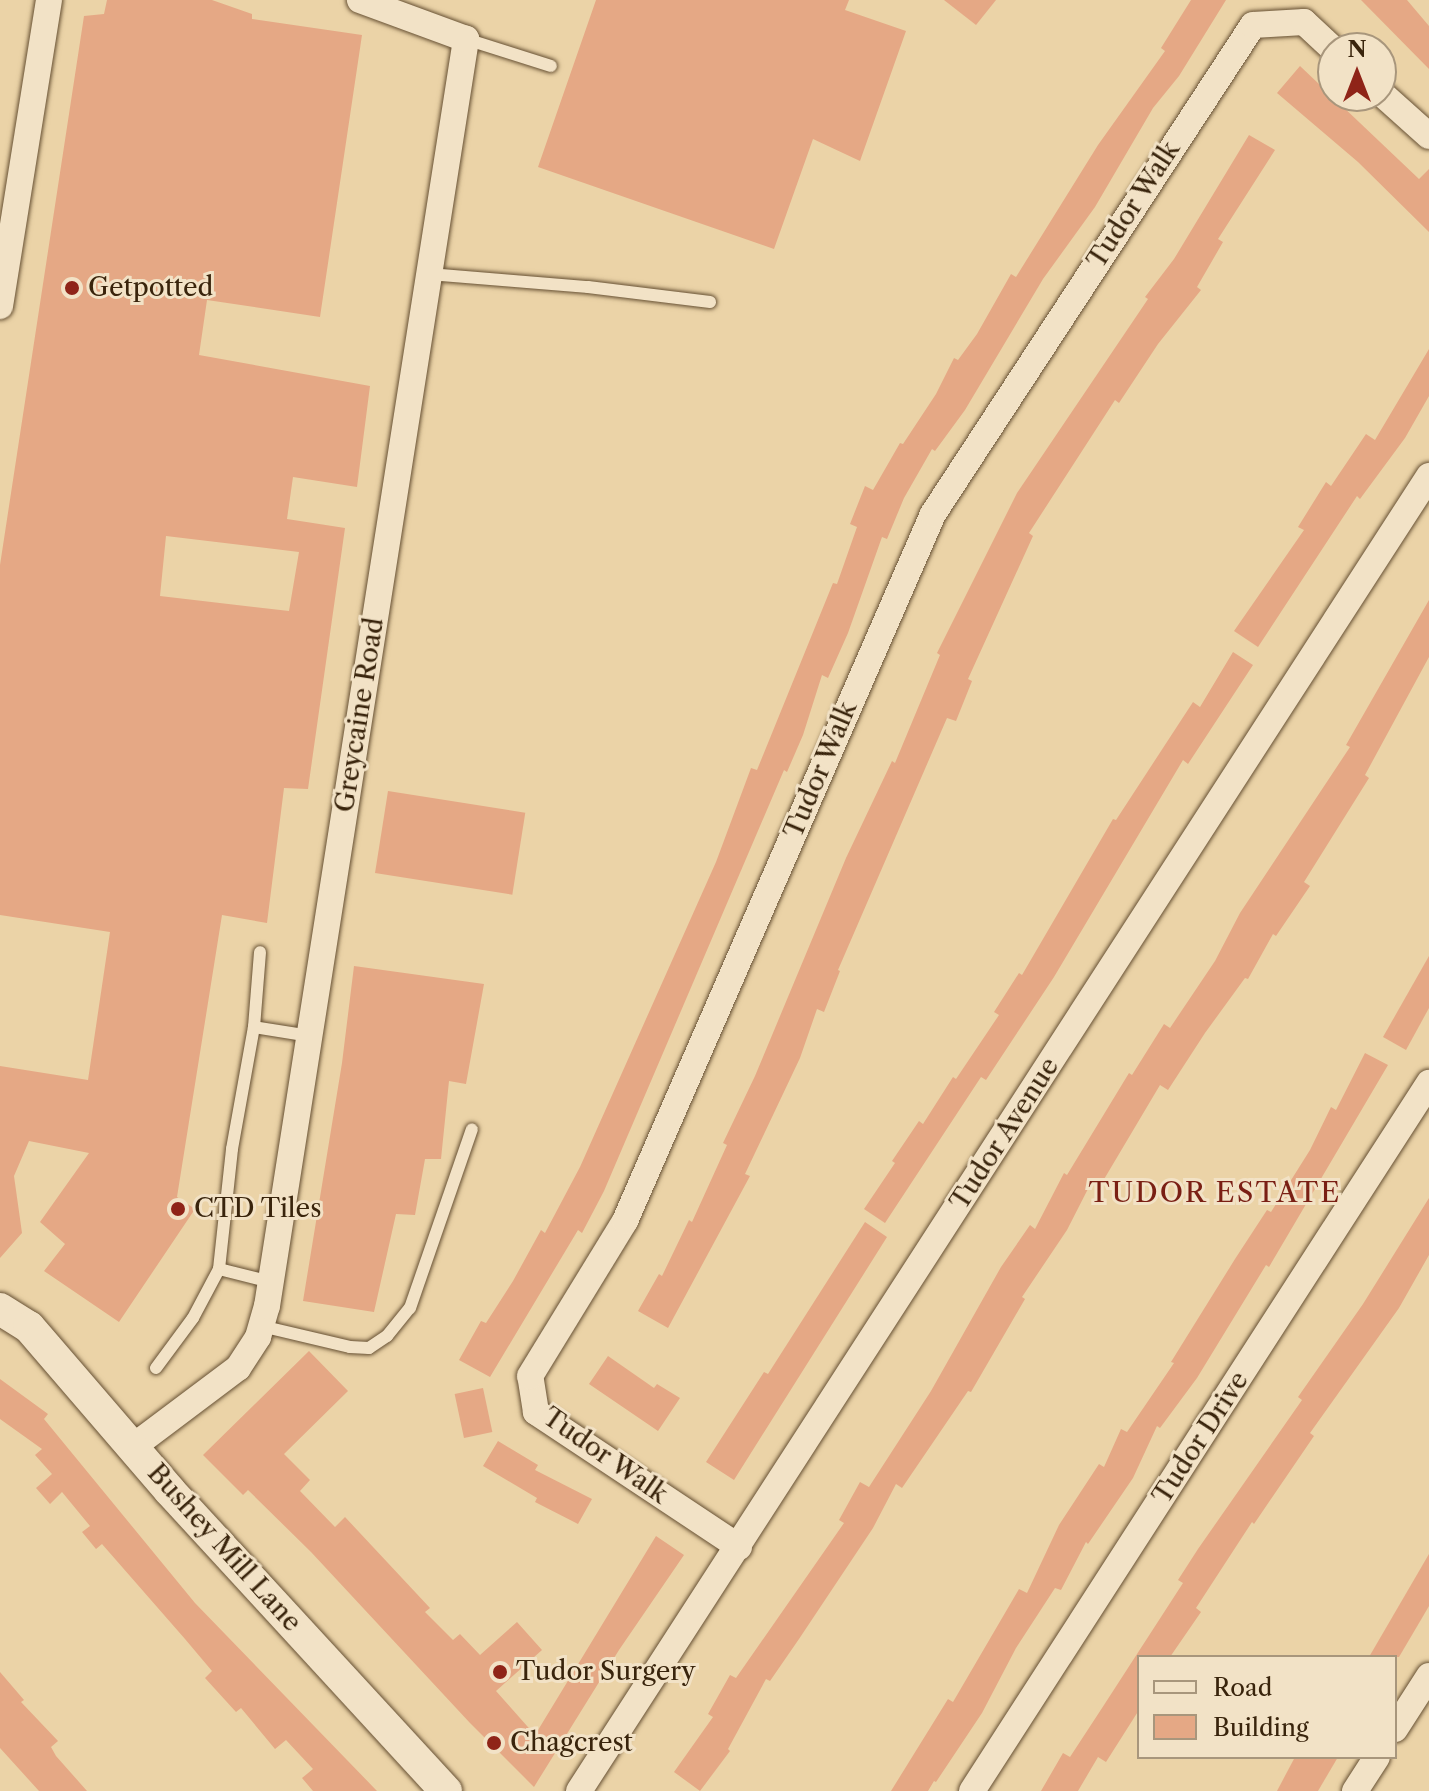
<!DOCTYPE html>
<html>
<head>
<meta charset="utf-8">
<style>
  body { margin:0 }
  #map { position:relative; width:1429px; height:1791px; overflow:hidden; background:#ebd3a7; font-family:"Libre Caslon Text",serif }
  div>[style] { position:absolute }
  [style*='--x'] { left:calc(var(--x)*1px); top:calc(var(--y)*1px); width:calc(var(--w)*1px); rotate:calc(var(--a)*1deg) }
  .building>* { inset:0; background:#e5a885; transform-origin:0 0 }
  .roads { filter:drop-shadow(0 0 2px #665033) drop-shadow(0 0 2px #665033) }
  .service>* { height:12px; margin:-6px; padding:0 6px; transform-origin:6px; border-radius:6px; background:#f2e2c6 }
  .minor>* { height:26px; margin:-13px; padding:0 13px; transform-origin:13px; border-radius:13px; background:#f2e2c6 }
  .tertiary>* { height:32px; margin:-16px; padding:0 16px; transform-origin:16px; border-radius:16px; background:#f2e2c6 }
  .dots>* { width:22px; height:22px; translate:-50% -50%; box-sizing:border-box; border:4px solid #f2e2c6; border-radius:50% }
  span { translate:-50% -50%; white-space:nowrap; text-align:center; line-height:1.15; -webkit-text-stroke:6px #f2e2c6; paint-order:stroke }
  .street-label { font-size:26px; color:#39240c }
  .poi-label { font-size:26px; color:#39240c }
  .left { translate:0 -50%; text-align:left }
  .neighbourhood-label { font-size:28px; color:#7a1f14; letter-spacing:2px }
  .legend { position:absolute; left:1137px; top:1655px; width:260px; height:104px; box-sizing:border-box; background:#f2e2c6; border:2px solid #a8967c; margin:0; padding:10px 14px; list-style:none; font-size:24px; color:#39240c }
  .legend li { display:flex; align-items:center; gap:16px; height:40px }
  .legend b { width:40px; border:2px solid #a8967c }
  .north { position:absolute; left:1317px; top:32px; width:80px; height:80px; box-sizing:border-box; background:#f2e2c6; border:2px solid #a8967c; border-radius:50%; rotate:0deg; font-size:22px; font-weight:700; line-height:32px; text-align:center; color:#39240c }
  .north::after { content:''; display:block; margin:auto; width:28px; height:36px; background:#8f2418; clip-path:polygon(50% 0,100% 100%,50% 72%,0 100%) }
</style>
</head>
<body>
<div id="map">
  <div class="building">
    <i style="clip-path:polygon(evenodd,107px 0,212px 0,252px 14px,252px 19px,362px 35px,320px 317px,207px 300px,199px 355px,370px 386px,357px 487px,293px 477px,287px 519px,345px 528px,308px 789px,284px 788px,267px 923px,222px 915px,177px 1197px,195px 1209px,119px 1322px,44px 1271px,65px 1244px,40px 1222px,89px 1153px,29px 1141px,14px 1176px,22px 1233px,0 1258px,0 1066px,88px 1080px,110px 932px,0 915px,0 565px,84px 16px,104px 14px,107px 0,166px 536px,299px 552px,289px 611px,160px 596px,166px 536px)"></i>
    <i style="clip-path:polygon(596px 0,849px 0,845px 10px,906px 31px,860px 161px,813px 139px,774px 249px,538px 167px)"></i>
    <i style="clip-path:polygon(944px 0,996px 0,976px 25px)"></i>
    <i style="clip-path:polygon(1191px 0,1226px 0,1179px 76px,1153px 108px,1095px 207px,1043px 279px,965px 410px,935px 451px,932px 449px,904px 498px,887px 539px,882px 537px,848px 633px,828px 678px,822px 675px,803px 735px,787px 772px,784px 770px,604px 1191px,582px 1233px,578px 1230px,490px 1377px,459px 1360px,481px 1321px,486px 1323px,513px 1281px,541px 1230px,545px 1233px,580px 1167px,716px 862px,751px 768px,757px 770px,833px 583px,837px 584px,857px 527px,850px 524px,865px 486px,873px 490px,900px 443px,903px 444px,936px 394px,954px 358px,958px 360px,977px 334px,1011px 274px,1016px 277px,1098px 145px,1165px 51px,1161px 48px)"></i>
    <i style="clip-path:polygon(1361px 0,1407px 0,1429px 26px,1429px 69px)"></i>
    <i style="clip-path:polygon(1300px 66px,1419px 179px,1429px 169px,1429px 232px,1358px 162px,1277px 93px)"></i>
    <i style="clip-path:polygon(1249px 135px,1275px 150px,1218px 239px,1223px 242px,1197px 287px,1201px 290px,1158px 344px,1119px 403px,1115px 400px,1029px 533px,1033px 536px,968px 679px,972px 681px,956px 721px,947px 718px,838px 970px,840px 971px,824px 1012px,817px 1009px,800px 1058px,745px 1174px,750px 1176px,668px 1328px,638px 1311px,659px 1274px,662px 1276px,689px 1220px,692px 1222px,727px 1145px,723px 1143px,755px 1076px,846px 858px,892px 761px,895px 763px,940px 655px,937px 653px,1017px 493px,1148px 299px,1145px 297px,1174px 259px)"></i>
    <i style="clip-path:polygon(1429px 349px,1429px 396px,1405px 438px,1360px 499px,1357px 496px,1258px 647px,1234px 631px,1304px 530px,1298px 527px,1326px 482px,1331px 486px,1366px 434px,1375px 440px)"></i>
    <i style="clip-path:polygon(1429px 600px,1429px 657px,1365px 775px,1369px 778px,1304px 882px,1310px 886px,1276px 936px,1273px 934px,1248px 979px,1245px 978px,1205px 1033px,1168px 1090px,1160px 1085px,1100px 1186px,1092px 1181px,1067px 1230px,1022px 1297px,1025px 1299px,971px 1392px,968px 1391px,902px 1488px,896px 1484px,873px 1528px,799px 1639px,770px 1681px,766px 1679px,728px 1749px,730px 1751px,700px 1791px,674px 1772px,713px 1717px,708px 1714px,730px 1675px,736px 1678px,844px 1523px,839px 1520px,860px 1482px,869px 1487px,931px 1391px,1001px 1267px,1030px 1225px,1035px 1229px,1064px 1173px,1067px 1175px,1129px 1073px,1132px 1075px,1164px 1024px,1170px 1028px,1215px 961px,1240px 913px,1350px 747px,1346px 745px)"></i>
    <i style="clip-path:polygon(1233px 652px,1253px 665px,1188px 764px,1183px 760px,1054px 977px,986px 1080px,981px 1077px,885px 1223px,864px 1209px,895px 1163px,892px 1161px,919px 1121px,923px 1124px,953px 1077px,956px 1079px,999px 1015px,994px 1012px,1019px 973px,1022px 975px,1113px 819px,1116px 820px,1193px 702px,1200px 707px)"></i>
    <i style="left:388px;top:791px;width:139px;height:83px;rotate:9deg"></i>
    <i style="clip-path:polygon(1429px 956px,1429px 1008px,1406px 1050px,1383px 1037px)"></i>
    <i style="clip-path:polygon(354px 966px,484px 984px,466px 1084px,449px 1081px,441px 1159px,425px 1159px,415px 1215px,396px 1214px,374px 1312px,303px 1301px,342px 1063px)"></i>
    <i style="clip-path:polygon(1365px 1053px,1388px 1065px,1269px 1267px,1266px 1265px,1197px 1378px,1160px 1428px,1157px 1426px,1133px 1478px,1088px 1544px,1086px 1542px,1061px 1590px,1055px 1588px,1016px 1648px,982px 1713px,936px 1782px,934px 1781px,928px 1791px,891px 1791px,948px 1699px,953px 1702px,1019px 1589px,1027px 1593px,1059px 1525px,1099px 1464px,1104px 1467px,1121px 1429px,1127px 1432px,1174px 1363px,1171px 1362px,1235px 1259px,1267px 1210px,1271px 1212px,1310px 1150px,1331px 1107px,1336px 1110px)"></i>
    <i style="clip-path:polygon(1429px 1198px,1429px 1255px,1399px 1308px,1310px 1433px,1314px 1436px,1254px 1524px,1252px 1522px,1196px 1608px,1201px 1612px,1170px 1657px,1139px 1657px,1139px 1710px,1106px 1762px,1098px 1757px,1078px 1791px,1041px 1791px,1063px 1753px,1070px 1757px,1104px 1705px,1183px 1583px,1178px 1580px,1198px 1549px,1302px 1400px,1298px 1397px,1363px 1304px)"></i>
    <i style="clip-path:polygon(865px 1222px,887px 1237px,734px 1480px,706px 1462px,764px 1372px,768px 1374px)"></i>
    <i style="clip-path:polygon(309px 1351px,348px 1391px,284px 1454px,310px 1480px,300px 1491px,335px 1527px,345px 1517px,430px 1608px,425px 1612px,453px 1640px,460px 1634px,480px 1655px,517px 1622px,542px 1650px,496px 1691px,535px 1735px,656px 1536px,684px 1555px,619px 1650px,534px 1787px,470px 1723px,311px 1552px,248px 1490px,243px 1495px,203px 1455px)"></i>
    <i style="clip-path:polygon(608px 1356px,654px 1388px,657px 1384px,680px 1398px,658px 1431px,589px 1384px)"></i>
    <i style="clip-path:polygon(0 1379px,48px 1414px,44px 1419px,195px 1603px,377px 1791px,313px 1791px,302px 1778px,313px 1769px,286px 1740px,275px 1749px,241px 1708px,236px 1712px,205px 1678px,212px 1671px,185px 1639px,102px 1544px,96px 1549px,82px 1532px,90px 1526px,62px 1492px,50px 1504px,36px 1488px,52px 1474px,35px 1455px,42px 1449px,0 1419px)"></i>
    <i style="left:483px;top:1388px;width:45px;height:29px;rotate:78deg"></i>
    <i style="clip-path:polygon(498px 1441px,538px 1465px,535px 1470px,592px 1499px,578px 1524px,535px 1502px,537px 1498px,483px 1466px)"></i>
    <i style="clip-path:polygon(1429px 1554px,1429px 1606px,1422px 1618px,1399px 1657px,1369px 1657px)"></i>
    <i style="clip-path:polygon(0 1672px,24px 1700px,21px 1702px,58px 1741px,51px 1747px,56px 1756px,87px 1791px,39px 1791px,0 1748px)"></i>
    <i style="clip-path:polygon(1295px 1757px,1338px 1757px,1318px 1791px,1277px 1791px)"></i>
  </div>
  <div class="roads">
    <div class="service">
      <i style="--x:466;--y:39;--w:89;--a:17.6"></i>
      <i style="--x:429;--y:274;--w:160;--a:4.7"></i>
      <i style="--x:588;--y:287;--w:123;--a:7"></i>
      <i style="--x:254;--y:1027;--w:57;--a:9.1"></i>
      <i style="--x:219;--y:1269;--w:54;--a:14"></i>
      <i style="--x:261;--y:1326;--w:91;--a:13.3"></i>
      <i style="--x:350;--y:1347;--w:19;--a:3"></i>
      <i style="--x:369;--y:1348;--w:22;--a:-34"></i>
      <i style="--x:387;--y:1336;--w:36;--a:-51"></i>
      <i style="--x:410;--y:1308;--w:189;--a:-70.9"></i>
      <i style="--x:156;--y:1368;--w:62;--a:-53.5"></i>
      <i style="--x:193;--y:1318;--w:55;--a:-62"></i>
      <i style="--x:219;--y:1269;--w:121;--a:-83.8"></i>
      <i style="--x:232;--y:1149;--w:124;--a:-79.8"></i>
      <i style="--x:254;--y:1027;--w:75;--a:-85.4"></i>
    </div>
    <div class="minor">
      <i style="--x:1381;--y:93;--w:64;--a:41.9"></i>
      <i style="--x:0;--y:306;--w:310;--a:-80.9"></i>
      <i style="--x:134;--y:1446;--w:130;--a:-36.9"></i>
      <i style="--x:238;--y:1368;--w:37;--a:-57"></i>
      <i style="--x:258;--y:1337;--w:32;--a:-74"></i>
      <i style="--x:267;--y:1306;--w:1283;--a:-81.07"></i>
      <i style="--x:466;--y:39;--w:113;--a:-159.8"></i>
      <i style="--x:739;--y:1547;--w:244;--a:-146.4"></i>
      <i style="--x:536;--y:1412;--w:36;--a:-99"></i>
      <i style="--x:530;--y:1376;--w:182;--a:-58.5"></i>
      <i style="--x:625;--y:1221;--w:771;--a:-66.46"></i>
      <i style="--x:933;--y:514;--w:584;--a:-56.8"></i>
      <i style="--x:1253;--y:25;--w:51;--a:-3.4"></i>
      <i style="--x:1304;--y:22;--w:40;--a:43"></i>
      <i style="--x:1395;--y:1729;--w:63;--a:-57.3"></i>
      <i style="--x:579;--y:1791;--w:1566;--a:-57.12"></i>
      <i style="--x:972;--y:1791;--w:843;--a:-57.16"></i>
      <i style="--x:1355;--y:1791;--w:40;--a:-57.1"></i>
    </div>
    <div class="tertiary">
      <i style="--x:0;--y:1309;--w:34;--a:32"></i>
      <i style="--x:29;--y:1327;--w:216;--a:49.3"></i>
      <i style="--x:170;--y:1491;--w:408;--a:47.4"></i>
    </div>
  </div>
  <div class="dots">
    <i style="left:72px;top:288px;background:#8f2418"></i>
    <i style="left:178px;top:1209px;background:#8f2418"></i>
    <i style="left:500px;top:1672px;background:#8f2418"></i>
    <i style="left:494px;top:1743px;background:#8f2418"></i>
  </div>
  <div class="street-label">
    <span style="left:1134px;top:205px;rotate:-57deg">Tudor Walk</span>
    <span style="left:360px;top:715px;rotate:-81deg">Greycaine Road</span>
    <span style="left:821px;top:770px;rotate:-67deg">Tudor Walk</span>
    <span style="left:1005px;top:1134px;rotate:-57deg">Tudor Avenue</span>
    <span style="left:1201px;top:1438px;rotate:-57deg">Tudor Drive</span>
    <span style="left:605px;top:1456px;rotate:35deg">Tudor Walk</span>
    <span style="left:224px;top:1548px;rotate:48deg">Bushey Mill Lane</span>
  </div>
  <div class="poi-label">
    <span class="left" style="left:88px;top:288px">Getpotted</span>
    <span class="left" style="left:194px;top:1209px">CTD Tiles</span>
    <span class="left" style="left:516px;top:1672px">Tudor Surgery</span>
    <span class="left" style="left:510px;top:1743px">Chagcrest</span>
  </div>
  <div class="neighbourhood-label">
    <span style="left:1215px;top:1192px">TUDOR ESTATE</span>
  </div>
  <ul class="legend">
  <li><b style="height:10px;background:#f2e2c6"></b>Road</li>
  <li><b style="height:22px;background:#e5a885"></b>Building</li>
  </ul>
  <div class="north">N</div>
</div>
</body>
</html>
